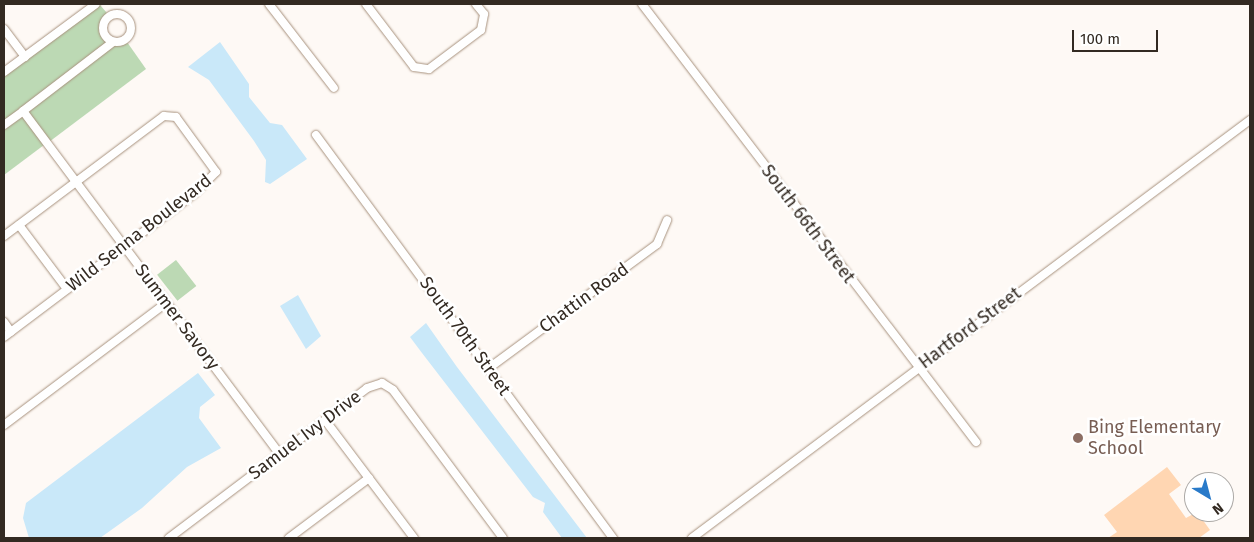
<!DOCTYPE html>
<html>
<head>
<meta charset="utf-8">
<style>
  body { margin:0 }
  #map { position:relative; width:1254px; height:542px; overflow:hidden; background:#fef9f5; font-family:"Fira Sans",sans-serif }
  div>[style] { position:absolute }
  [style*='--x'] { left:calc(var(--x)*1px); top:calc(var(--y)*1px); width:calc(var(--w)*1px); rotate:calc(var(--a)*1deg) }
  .green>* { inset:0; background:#bcd9b4; transform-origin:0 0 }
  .water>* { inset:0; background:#c9e8f9 }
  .building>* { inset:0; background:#ffd6b2 }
  .roads { filter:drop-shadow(0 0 1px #a8927e) drop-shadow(0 0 1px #a8927e) }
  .minor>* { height:8px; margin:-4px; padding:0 4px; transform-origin:4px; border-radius:4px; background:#fff }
  .minor>.ring { margin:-4px; padding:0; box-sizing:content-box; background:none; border:8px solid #fff; border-radius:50% }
  .dots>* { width:14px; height:14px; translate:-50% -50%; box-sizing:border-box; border:2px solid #fff; border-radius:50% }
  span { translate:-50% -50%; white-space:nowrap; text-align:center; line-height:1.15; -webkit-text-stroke:5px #fff; paint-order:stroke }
  .street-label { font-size:18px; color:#332a22 }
  .education-label { font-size:18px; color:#785e54 }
  .left { translate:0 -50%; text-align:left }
  .frame { position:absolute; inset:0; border:5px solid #332a22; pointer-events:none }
  .north { position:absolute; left:1184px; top:472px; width:50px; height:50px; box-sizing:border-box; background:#fff; border:1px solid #adaaa7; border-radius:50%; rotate:143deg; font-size:14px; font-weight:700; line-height:20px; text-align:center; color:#332a22 }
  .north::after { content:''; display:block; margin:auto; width:18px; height:22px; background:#297ac9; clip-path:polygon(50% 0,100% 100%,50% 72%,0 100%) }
  .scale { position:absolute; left:1072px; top:30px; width:86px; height:22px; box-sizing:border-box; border:2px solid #332a22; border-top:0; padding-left:6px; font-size:15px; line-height:18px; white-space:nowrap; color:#332a22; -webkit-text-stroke:4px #fff; paint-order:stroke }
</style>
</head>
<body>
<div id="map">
  <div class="green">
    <i style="clip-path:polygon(100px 5px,107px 13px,101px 20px,100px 32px,107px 42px,4px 121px,4px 77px)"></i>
    <i style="clip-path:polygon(127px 42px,146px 69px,49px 142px,28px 112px,114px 45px)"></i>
    <i style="clip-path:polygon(23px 116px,44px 145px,4px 175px,4px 130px)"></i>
    <i style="left:176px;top:260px;width:33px;height:24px;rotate:52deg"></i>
  </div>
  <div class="water">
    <i style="clip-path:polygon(220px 42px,249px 84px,249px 97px,270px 123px,282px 125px,307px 159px,270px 184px,265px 182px,266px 160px,254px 141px,209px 80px,188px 67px)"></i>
    <i style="clip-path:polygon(298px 295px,321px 336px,306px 349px,280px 306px)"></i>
    <i style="clip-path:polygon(426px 323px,457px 367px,587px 538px,562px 538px,543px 512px,545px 503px,533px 497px,422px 353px,410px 337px)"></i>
    <i style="clip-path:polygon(198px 373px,215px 395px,200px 407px,199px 418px,221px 448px,187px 467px,142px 508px,100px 538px,29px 538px,23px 518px,26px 503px)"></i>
  </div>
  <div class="building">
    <i style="clip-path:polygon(1167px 467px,1181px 485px,1169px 494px,1186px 518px,1197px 512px,1210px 530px,1199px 538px,1108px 538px,1117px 532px,1104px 515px)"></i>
  </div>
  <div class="roads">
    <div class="minor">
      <i style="--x:269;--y:4;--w:106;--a:52.3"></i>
      <i style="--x:366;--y:4;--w:79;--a:52.7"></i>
      <i style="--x:414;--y:67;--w:15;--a:8"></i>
      <i style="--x:429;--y:69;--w:65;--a:-36.9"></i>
      <i style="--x:481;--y:30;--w:16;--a:-79"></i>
      <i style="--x:484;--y:14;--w:13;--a:-129"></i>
      <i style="--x:642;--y:4;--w:551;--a:52.67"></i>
      <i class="ring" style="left:103px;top:14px;width:20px;height:20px"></i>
      <i style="--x:4;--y:29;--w:35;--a:53"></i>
      <i style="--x:113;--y:42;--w:113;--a:142.5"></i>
      <i style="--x:23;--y:111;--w:429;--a:53.2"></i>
      <i style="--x:4;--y:72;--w:114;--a:-36.5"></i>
      <i style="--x:4;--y:125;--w:24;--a:-36"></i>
      <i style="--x:316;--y:135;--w:501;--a:53.61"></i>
      <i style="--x:19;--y:225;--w:80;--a:53.1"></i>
      <i style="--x:4;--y:236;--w:200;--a:-36.9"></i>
      <i style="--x:164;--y:116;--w:12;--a:5"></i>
      <i style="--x:176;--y:117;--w:68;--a:54"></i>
      <i style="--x:216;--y:172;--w:30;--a:135"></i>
      <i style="--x:195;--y:193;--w:239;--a:143"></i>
      <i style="--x:4;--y:322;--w:12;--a:55"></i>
      <i style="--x:489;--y:368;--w:209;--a:-36.4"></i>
      <i style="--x:657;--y:244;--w:26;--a:-67"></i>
      <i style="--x:325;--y:420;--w:148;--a:53"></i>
      <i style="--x:4;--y:425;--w:203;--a:-37"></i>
      <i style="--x:169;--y:538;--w:248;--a:-37.1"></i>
      <i style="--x:367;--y:388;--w:16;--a:-18"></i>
      <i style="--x:382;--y:383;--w:13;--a:32"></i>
      <i style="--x:393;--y:390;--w:184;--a:53.4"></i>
      <i style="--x:289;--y:538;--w:100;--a:-36.9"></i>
      <i style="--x:692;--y:538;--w:697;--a:-36.84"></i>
    </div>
  </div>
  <div class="dots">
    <i style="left:1078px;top:438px;background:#8d6e63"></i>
  </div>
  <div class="street-label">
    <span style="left:808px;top:224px;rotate:53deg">South 66th Street</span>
    <span style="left:139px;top:233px;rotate:-38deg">Wild Senna Boulevard</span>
    <span style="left:584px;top:298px;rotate:-36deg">Chattin Road</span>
    <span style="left:177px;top:317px;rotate:53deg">Summer Savory</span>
    <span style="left:970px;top:328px;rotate:-37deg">Hartford Street</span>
    <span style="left:465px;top:336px;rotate:54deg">South 70th Street</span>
    <span style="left:305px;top:435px;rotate:-37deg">Samuel Ivy Drive</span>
  </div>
  <div class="education-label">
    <span class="left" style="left:1088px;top:438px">Bing Elementary<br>School</span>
  </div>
  <div class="frame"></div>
  <div class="north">N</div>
  <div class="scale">100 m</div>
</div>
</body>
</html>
